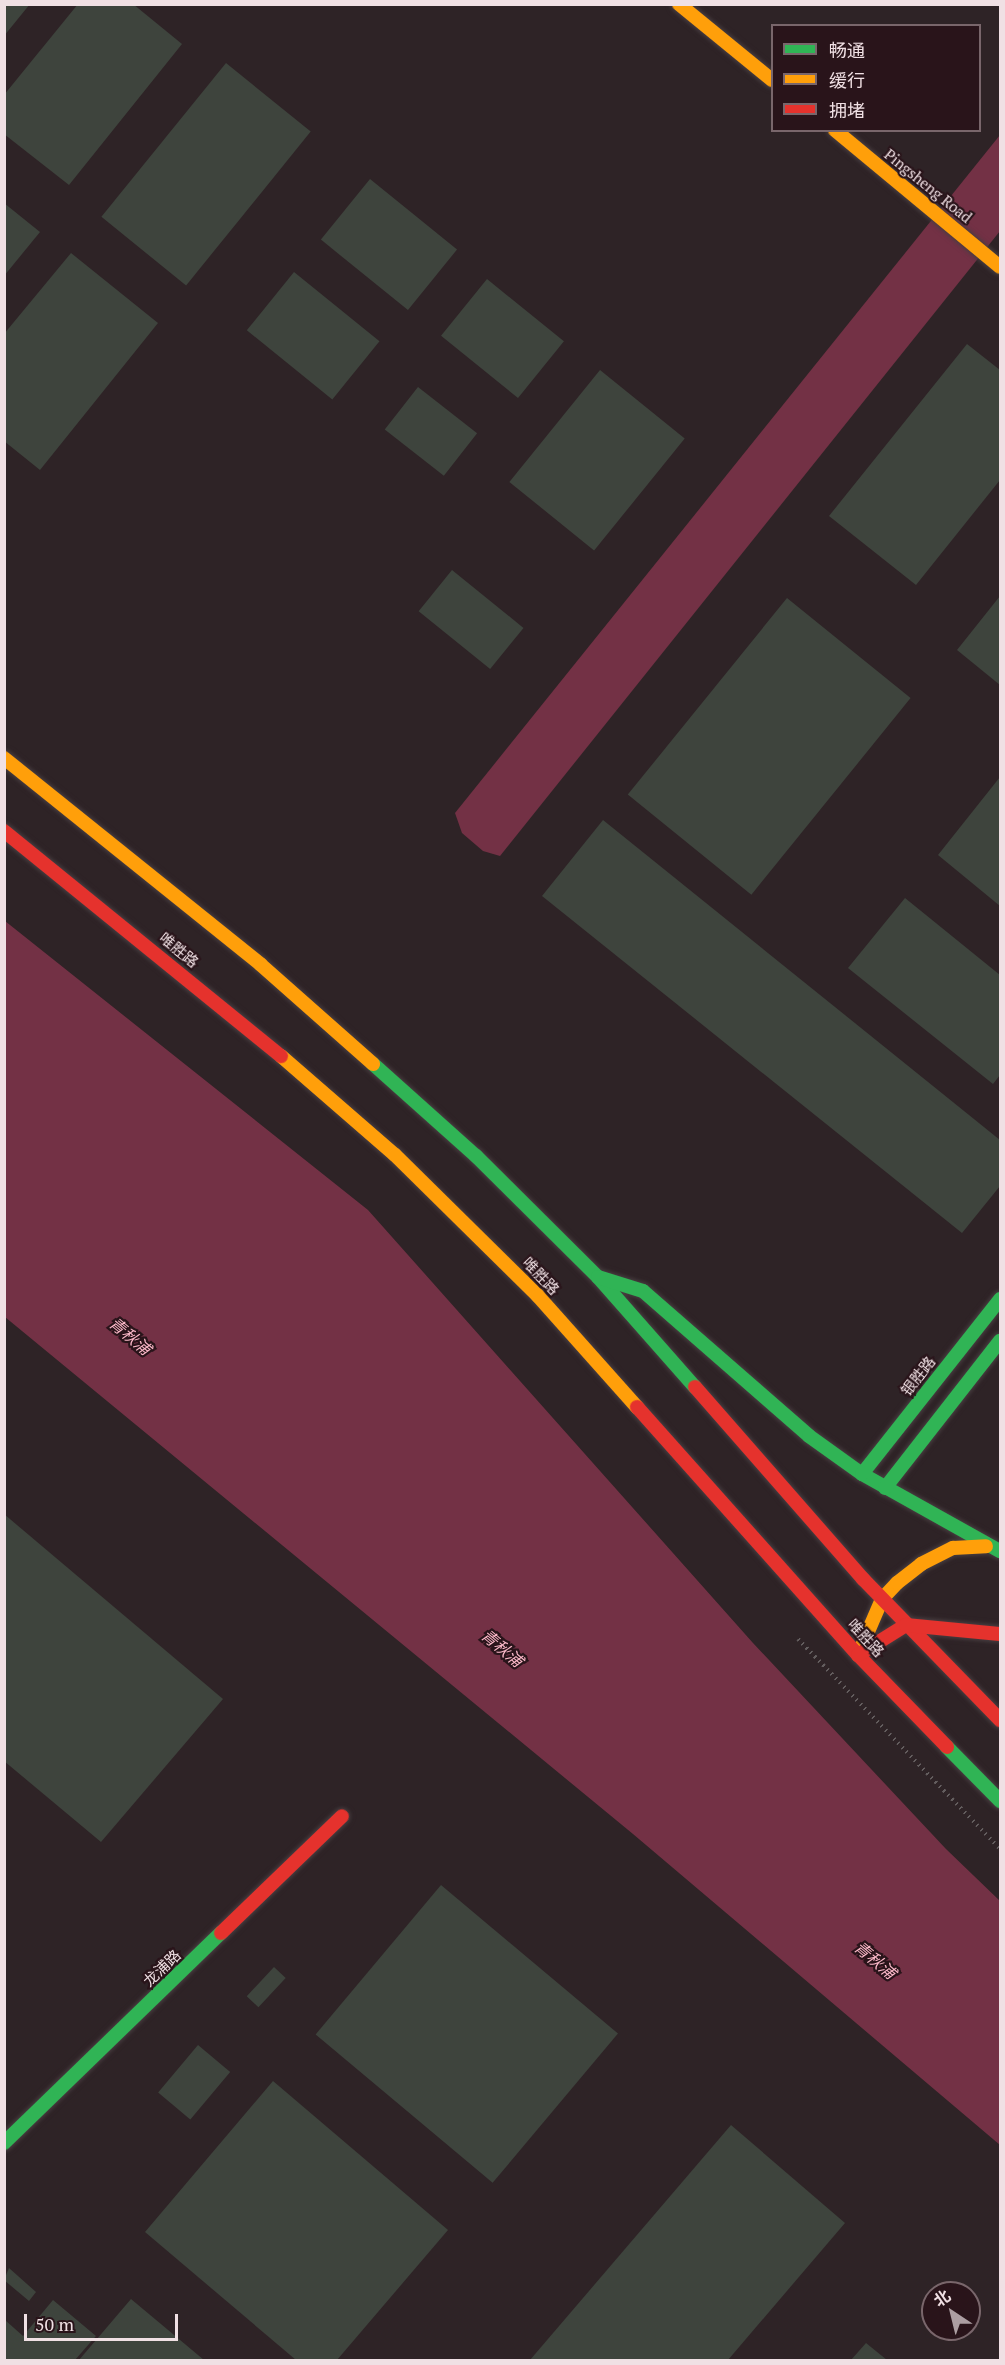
<!DOCTYPE html>
<html>
<head>
<meta charset="utf-8">
<style>
  body { margin:0 }
  #map { position:relative; width:1005px; height:2365px; overflow:hidden; background:#2e2326; font-family:"PT Serif","Noto Sans SC",serif }
  div>[style] { position:absolute }
  [style*='--x'] { left:calc(var(--x)*1px); top:calc(var(--y)*1px); width:calc(var(--w)*1px); rotate:calc(var(--a)*1deg) }
  .water>* { inset:0; background:#733145 }
  .building>* { inset:0; background:#3e443d; transform-origin:0 0 }
  .path>* { height:4px; margin-top:-2px; transform-origin:0; background:repeating-linear-gradient(90deg,#635d5e 0 1.5px,transparent 0 6px) }
  .roads { filter:drop-shadow(0 0 2px #483e41) drop-shadow(0 0 2px #483e41) }
  .fast>* { height:14px; margin:-7px; padding:0 7px; transform-origin:7px; border-radius:7px; background:#30b455 }
  .slow>* { height:14px; margin:-7px; padding:0 7px; transform-origin:7px; border-radius:7px; background:#ff9f0a }
  .jam>* { height:14px; margin:-7px; padding:0 7px; transform-origin:7px; border-radius:7px; background:#e5322d }
  span { translate:-50% -50%; white-space:nowrap; text-align:center; line-height:1.15; -webkit-text-stroke:4.5px #29141a; paint-order:stroke }
  .street-label { font-size:15px; color:#f0e0e4 }
  .water-label { font-size:16px; color:#fcb9c9; font-style:italic }
  .frame { position:absolute; inset:0; border:6px solid #f0e0e4; pointer-events:none }
  .legend { position:absolute; left:771px; top:24px; width:210px; height:108px; box-sizing:border-box; background:#29141a; border:2px solid #79666b; margin:0; padding:8px 10px; list-style:none; font-size:18px; color:#f0e0e4 }
  .legend li { display:flex; align-items:center; gap:12px; height:30px }
  .legend b { width:30px; border:2px solid #79666b }
  .north { position:absolute; left:921px; top:2281px; width:60px; height:60px; box-sizing:border-box; background:#29141a; border:2px solid #79666b; border-radius:50%; rotate:325deg; font-size:16px; font-weight:700; line-height:24px; text-align:center; color:#f0e0e4 }
  .north::after { content:''; display:block; margin:auto; width:21px; height:27px; background:#ac9ea2; clip-path:polygon(50% 0,100% 100%,50% 72%,0 100%) }
  .scale { position:absolute; left:24px; top:2314px; width:154px; height:27px; box-sizing:border-box; border:3px solid #f0e0e4; border-top:0; padding-left:8px; font-size:18px; line-height:21px; white-space:nowrap; color:#f0e0e4; -webkit-text-stroke:4px #29141a; paint-order:stroke }
</style>
</head>
<body>
<div id="map">
  <div class="water">
    <i style="clip-path:polygon(1000px 135px,1000px 231px,500px 856px,483px 851px,462px 833px,455px 813px)"></i>
    <i style="clip-path:polygon(5px 921px,368px 1210px,753px 1643px,946px 1849px,1000px 1901px,1000px 2145px,633px 1834px,5px 1317px)"></i>
  </div>
  <div class="building">
    <i style="clip-path:polygon(4px 4px,30px 4px,4px 36px)"></i>
    <i style="clip-path:polygon(78px 4px,133px 4px,182px 44px,69px 185px,4px 134px,4px 95px)"></i>
    <i style="left:226px;top:63px;width:109px;height:198px;rotate:39deg"></i>
    <i style="left:370px;top:179px;width:112px;height:78px;rotate:39deg"></i>
    <i style="clip-path:polygon(4px 203px,40px 232px,4px 276px)"></i>
    <i style="clip-path:polygon(71px 253px,158px 323px,40px 470px,4px 441px,4px 334px)"></i>
    <i style="left:294px;top:272px;width:110px;height:75px;rotate:39deg"></i>
    <i style="left:487px;top:279px;width:99px;height:73px;rotate:39deg"></i>
    <i style="clip-path:polygon(967px 344px,1000px 370px,1000px 480px,916px 585px,829px 516px)"></i>
    <i style="left:600px;top:370px;width:109px;height:144px;rotate:39deg"></i>
    <i style="left:418px;top:387px;width:75px;height:54px;rotate:38deg"></i>
    <i style="left:452px;top:570px;width:92px;height:53px;rotate:39deg"></i>
    <i style="clip-path:polygon(1000px 596px,1000px 685px,957px 650px)"></i>
    <i style="left:787px;top:598px;width:159px;height:253px;rotate:39deg"></i>
    <i style="clip-path:polygon(1000px 777px,1000px 906px,938px 855px)"></i>
    <i style="clip-path:polygon(603px 820px,1000px 1140px,1000px 1186px,962px 1233px,542px 896px)"></i>
    <i style="clip-path:polygon(905px 898px,1000px 975px,1000px 1075px,993px 1084px,848px 968px)"></i>
    <i style="clip-path:polygon(4px 1514px,223px 1699px,101px 1842px,4px 1761px)"></i>
    <i style="left:441px;top:1885px;width:231px;height:195px;rotate:40deg"></i>
    <i style="left:274px;top:1967px;width:16px;height:40px;rotate:43deg"></i>
    <i style="left:198px;top:2045px;width:42px;height:62px;rotate:40deg"></i>
    <i style="clip-path:polygon(273px 2081px,448px 2230px,337px 2360px,296px 2360px,145px 2232px)"></i>
    <i style="clip-path:polygon(731px 2125px,845px 2223px,728px 2360px,530px 2360px)"></i>
    <i style="clip-path:polygon(9px 2268px,36px 2292px,29px 2301px,4px 2280px)"></i>
    <i style="clip-path:polygon(131px 2299px,204px 2360px,79px 2360px)"></i>
    <i style="clip-path:polygon(53px 2300px,96px 2336px,75px 2360px,5px 2360px,5px 2320px,23px 2336px)"></i>
    <i style="clip-path:polygon(866px 2343px,887px 2360px,851px 2360px)"></i>
  </div>
  <div class="path">
    <i style="--x:798;--y:1639;--w:291;--a:46.1"></i>
  </div>
  <div class="roads">
    <div class="fast">
      <i style="--x:373;--y:1064;--w:138;--a:41.8"></i>
      <i style="--x:476;--y:1156;--w:172;--a:44.8"></i>
      <i style="--x:598;--y:1277;--w:147;--a:48.6"></i>
      <i style="--x:598;--y:1277;--w:47;--a:17.3"></i>
      <i style="--x:643;--y:1291;--w:220;--a:41.1"></i>
      <i style="--x:809;--y:1436;--w:65;--a:35.6"></i>
      <i style="--x:862;--y:1474;--w:158;--a:29.2"></i>
      <i style="--x:862;--y:1474;--w:223;--a:-51.7"></i>
      <i style="--x:885;--y:1488;--w:187;--a:-52"></i>
      <i style="--x:947;--y:1747;--w:76;--a:45.5"></i>
      <i style="--x:4;--y:2143;--w:302;--a:-44.1"></i>
    </div>
    <div class="slow">
      <i style="--x:679;--y:4;--w:120;--a:39.3"></i>
      <i style="--x:835;--y:130;--w:214;--a:39.7"></i>
      <i style="--x:4;--y:758;--w:329;--a:38.8"></i>
      <i style="--x:260;--y:964;--w:151;--a:41.5"></i>
      <i style="--x:281;--y:1056;--w:151;--a:41"></i>
      <i style="--x:395;--y:1155;--w:201;--a:44.6"></i>
      <i style="--x:538;--y:1296;--w:149;--a:48.3"></i>
      <i style="--x:858;--y:1655;--w:61;--a:-66.8"></i>
      <i style="--x:882;--y:1599;--w:22;--a:-47"></i>
      <i style="--x:897;--y:1583;--w:31;--a:-38"></i>
      <i style="--x:921;--y:1564;--w:36;--a:-27"></i>
      <i style="--x:953;--y:1548;--w:33;--a:-3"></i>
    </div>
    <div class="jam">
      <i style="--x:4;--y:831;--w:357;--a:39.1"></i>
      <i style="--x:695;--y:1387;--w:255;--a:48.8"></i>
      <i style="--x:863;--y:1579;--w:197;--a:45.8"></i>
      <i style="--x:637;--y:1407;--w:332;--a:48.3"></i>
      <i style="--x:858;--y:1655;--w:128;--a:45.9"></i>
      <i style="--x:858;--y:1655;--w:57;--a:-32"></i>
      <i style="--x:906;--y:1625;--w:94;--a:5.5"></i>
      <i style="--x:221;--y:1933;--w:168;--a:-44"></i>
    </div>
  </div>
  <div class="street-label">
    <span style="left:928px;top:186px;rotate:39deg">Pingsheng Road</span>
    <span style="left:179px;top:950px;rotate:39deg">唯胜路</span>
    <span style="left:541px;top:1276px;rotate:46deg">唯胜路</span>
    <span style="left:918px;top:1376px;rotate:-52deg">银胜路</span>
    <span style="left:866px;top:1638px;rotate:47deg">唯胜路</span>
    <span style="left:162px;top:1968px;rotate:-44deg">龙浦路</span>
  </div>
  <div class="water-label">
    <span style="left:130px;top:1336px;rotate:40deg">青秋浦</span>
    <span style="left:502px;top:1648px;rotate:40deg">青秋浦</span>
    <span style="left:875px;top:1960px;rotate:40deg">青秋浦</span>
  </div>
  <div class="frame"></div>
  <ul class="legend">
  <li><b style="height:8px;background:#30b455"></b>畅通</li>
  <li><b style="height:8px;background:#ff9f0a"></b>缓行</li>
  <li><b style="height:8px;background:#e5322d"></b>拥堵</li>
  </ul>
  <div class="north">北</div>
  <div class="scale">50 m</div>
</div>
</body>
</html>
